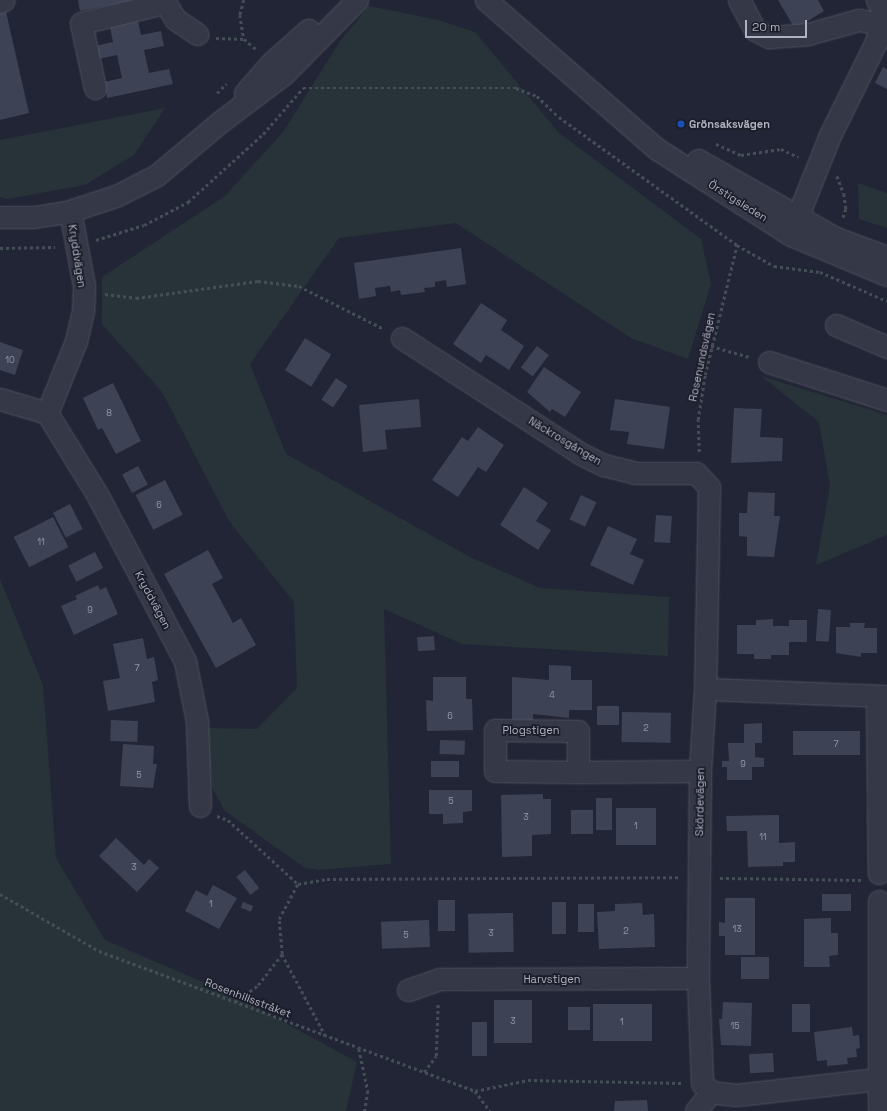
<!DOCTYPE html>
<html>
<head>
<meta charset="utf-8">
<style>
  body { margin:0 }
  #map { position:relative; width:887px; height:1111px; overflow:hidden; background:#222535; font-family:"Space Grotesk",sans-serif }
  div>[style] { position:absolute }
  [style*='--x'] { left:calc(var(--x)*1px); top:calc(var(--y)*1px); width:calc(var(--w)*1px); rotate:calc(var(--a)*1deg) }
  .green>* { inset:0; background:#273339 }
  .building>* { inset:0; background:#3e4255; transform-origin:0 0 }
  .path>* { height:2.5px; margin-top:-1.25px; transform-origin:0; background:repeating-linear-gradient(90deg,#434e56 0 3px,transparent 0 6px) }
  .roads { filter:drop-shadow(0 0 1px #505261) drop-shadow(0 0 1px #505261) }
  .minor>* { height:21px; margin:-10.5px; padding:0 10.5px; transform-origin:10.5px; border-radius:10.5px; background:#353846 }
  .dots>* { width:11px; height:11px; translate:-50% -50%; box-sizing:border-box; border:2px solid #1b1d2a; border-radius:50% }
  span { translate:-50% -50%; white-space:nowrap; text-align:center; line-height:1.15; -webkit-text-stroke:3.5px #1b1d2a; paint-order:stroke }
  .number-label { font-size:9px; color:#9496a7 }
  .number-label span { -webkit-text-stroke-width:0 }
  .poi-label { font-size:11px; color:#b0b2c2; font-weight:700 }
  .left { translate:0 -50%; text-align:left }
  .street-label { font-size:11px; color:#b0b2c2 }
  .scale { position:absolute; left:745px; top:20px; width:62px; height:18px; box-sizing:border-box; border:2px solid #b0b2c2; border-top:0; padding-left:5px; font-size:12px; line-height:14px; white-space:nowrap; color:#b0b2c2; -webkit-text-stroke:3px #1b1d2a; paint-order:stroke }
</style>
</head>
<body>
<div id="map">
  <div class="green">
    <i style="clip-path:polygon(369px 6px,438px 20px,475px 32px,559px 133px,701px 239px,711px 284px,688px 359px,631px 338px,456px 223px,339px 238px,250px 364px,286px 454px,470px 557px,540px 588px,669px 597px,668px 656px,462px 644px,384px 609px,391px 864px,319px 870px,305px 868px,225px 811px,206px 777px,208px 728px,257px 729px,297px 688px,294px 602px,229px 521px,162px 392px,102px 324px,102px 277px,225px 196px,283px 132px,340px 41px)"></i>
    <i style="clip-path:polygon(165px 108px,134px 155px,85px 185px,7px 199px,0 197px,0 140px)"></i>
    <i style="clip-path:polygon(858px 183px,887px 193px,887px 228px,859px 219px)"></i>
    <i style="clip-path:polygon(761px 376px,887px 415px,887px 535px,816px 565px,830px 486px,819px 422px)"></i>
    <i style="clip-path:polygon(0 579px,43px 685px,56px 858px,105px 940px,235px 996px,357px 1062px,346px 1111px,0 1111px)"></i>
  </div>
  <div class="building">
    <i style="clip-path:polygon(78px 0,130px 0,130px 1px,80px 11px)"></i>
    <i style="clip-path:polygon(778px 0,818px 0,824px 11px,795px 29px)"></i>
    <i style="clip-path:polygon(4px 3px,29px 113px,0 120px,0 4px)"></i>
    <i style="clip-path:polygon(136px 12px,141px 35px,161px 31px,164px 46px,144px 50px,149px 73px,169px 69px,173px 84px,107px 98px,104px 82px,122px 78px,117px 55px,98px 59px,95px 46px,113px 42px,108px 18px)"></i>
    <i style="clip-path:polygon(883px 67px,887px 69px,887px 89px,875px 83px)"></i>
    <i style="clip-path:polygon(461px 248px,466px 284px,447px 287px,446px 280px,435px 282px,435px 287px,424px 288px,425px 292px,401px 295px,400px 290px,391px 292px,390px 286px,375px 288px,376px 296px,359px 299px,354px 263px)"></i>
    <i style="clip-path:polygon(481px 303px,507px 320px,501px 330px,524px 346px,509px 370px,486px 355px,481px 363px,453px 344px)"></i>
    <i style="left:305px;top:338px;width:31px;height:38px;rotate:32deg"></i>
    <i style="clip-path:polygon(0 342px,23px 350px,15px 375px,0 370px)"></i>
    <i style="left:537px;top:346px;width:15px;height:27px;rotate:37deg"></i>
    <i style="clip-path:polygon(544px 367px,581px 392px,565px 417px,552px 409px,550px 412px,527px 392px)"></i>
    <i style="left:336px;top:378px;width:14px;height:26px;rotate:34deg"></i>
    <i style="clip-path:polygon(113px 383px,141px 441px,116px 454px,102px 428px,98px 430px,83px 398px)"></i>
    <i style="clip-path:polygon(419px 399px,421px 427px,385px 430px,387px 449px,363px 452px,359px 405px)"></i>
    <i style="clip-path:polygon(615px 399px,670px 407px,664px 449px,627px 444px,629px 432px,610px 430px)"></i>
    <i style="clip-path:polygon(734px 408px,762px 409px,760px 437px,783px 438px,782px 461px,731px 463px)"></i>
    <i style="clip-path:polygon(478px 427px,504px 445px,486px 472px,478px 467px,458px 497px,432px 480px,462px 437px,468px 441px)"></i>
    <i style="left:138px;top:466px;width:21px;height:18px;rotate:62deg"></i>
    <i style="left:165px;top:480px;width:39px;height:33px;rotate:63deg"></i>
    <i style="clip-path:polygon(524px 487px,548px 503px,536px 521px,551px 530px,538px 550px,500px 525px)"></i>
    <i style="clip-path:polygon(748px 492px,775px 493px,774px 516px,780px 516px,774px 557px,747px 556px,747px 537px,739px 536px,739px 513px,747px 513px)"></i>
    <i style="left:581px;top:495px;width:17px;height:27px;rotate:25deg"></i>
    <i style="left:70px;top:504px;width:28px;height:19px;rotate:63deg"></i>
    <i style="left:656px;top:515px;width:16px;height:27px;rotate:4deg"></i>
    <i style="left:53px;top:517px;width:34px;height:44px;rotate:63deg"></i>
    <i style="clip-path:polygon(608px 526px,637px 539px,630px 554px,644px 560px,633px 585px,590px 565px)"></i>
    <i style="clip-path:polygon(208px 550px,223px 578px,212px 584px,233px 623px,241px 618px,256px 645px,216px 668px,164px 574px)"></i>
    <i style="left:95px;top:552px;width:18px;height:30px;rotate:63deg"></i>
    <i style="clip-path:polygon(98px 585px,100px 590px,106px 587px,118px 614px,74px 635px,61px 606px,77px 599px,75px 596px)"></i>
    <i style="left:818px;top:609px;width:13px;height:32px;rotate:4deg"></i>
    <i style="clip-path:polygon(773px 619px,773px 626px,789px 626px,789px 620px,807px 620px,807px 642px,789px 642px,789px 655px,771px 655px,771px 659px,754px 659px,754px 654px,737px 654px,737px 625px,756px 625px,756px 620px)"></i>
    <i style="clip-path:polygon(850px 623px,865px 623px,864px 628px,877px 628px,877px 653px,861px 653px,861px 657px,836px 653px,836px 627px,850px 627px)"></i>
    <i style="left:434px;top:636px;width:14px;height:17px;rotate:86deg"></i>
    <i style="clip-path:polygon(143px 638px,147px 659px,154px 657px,158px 680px,152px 682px,155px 702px,108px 711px,103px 681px,120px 678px,113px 644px)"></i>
    <i style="clip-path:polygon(549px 665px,571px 666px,571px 680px,592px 680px,592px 710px,569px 710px,569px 718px,533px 714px,533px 720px,512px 720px,512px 677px,549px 680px)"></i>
    <i style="clip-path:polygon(433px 677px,466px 677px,466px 699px,472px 699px,473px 730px,427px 731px,426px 700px,433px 701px)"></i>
    <i style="left:597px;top:706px;width:22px;height:19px"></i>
    <i style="left:622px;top:712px;width:49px;height:30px;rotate:1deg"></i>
    <i style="left:111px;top:720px;width:27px;height:21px;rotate:2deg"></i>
    <i style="clip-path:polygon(762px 723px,762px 743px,755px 743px,755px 757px,764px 758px,764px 767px,752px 767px,752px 780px,727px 780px,727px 767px,722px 767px,722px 761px,729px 761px,728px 743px,744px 743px,744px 724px)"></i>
    <i style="left:860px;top:731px;width:24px;height:67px;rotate:90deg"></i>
    <i style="left:440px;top:740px;width:25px;height:14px;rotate:2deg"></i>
    <i style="clip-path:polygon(123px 744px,154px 746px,153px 764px,157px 764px,153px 788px,120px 786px)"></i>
    <i style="left:431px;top:761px;width:28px;height:16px"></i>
    <i style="clip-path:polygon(429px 790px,472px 790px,472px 811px,463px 812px,463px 823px,443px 824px,443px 814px,429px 814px)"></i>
    <i style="clip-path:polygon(543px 794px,543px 799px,551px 799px,551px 834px,532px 835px,532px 856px,502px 857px,501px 795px)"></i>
    <i style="left:596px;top:798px;width:16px;height:32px"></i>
    <i style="left:616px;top:808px;width:40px;height:37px"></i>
    <i style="left:571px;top:810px;width:22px;height:24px"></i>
    <i style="clip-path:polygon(779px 815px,779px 843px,795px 842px,795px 862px,783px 862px,783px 866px,748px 867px,747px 831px,727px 831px,726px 816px)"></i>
    <i style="clip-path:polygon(116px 838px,144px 865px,149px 859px,159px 868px,137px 892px,99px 856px)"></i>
    <i style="left:245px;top:870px;width:23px;height:11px;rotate:52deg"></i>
    <i style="clip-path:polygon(213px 885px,237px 898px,219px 929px,185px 911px,196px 890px,207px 896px)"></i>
    <i style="left:822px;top:894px;width:29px;height:17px"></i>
    <i style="clip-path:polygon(725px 898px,755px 898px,755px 955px,725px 955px,725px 936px,719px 936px,719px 922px,725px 923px)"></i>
    <i style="left:438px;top:900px;width:17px;height:31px"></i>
    <i style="left:243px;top:902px;width:11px;height:6px;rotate:22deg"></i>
    <i style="left:552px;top:902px;width:14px;height:32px"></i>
    <i style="clip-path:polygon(642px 903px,643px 915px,654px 914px,655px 947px,599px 949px,597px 912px,615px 911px,615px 904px)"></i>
    <i style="left:578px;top:904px;width:16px;height:28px"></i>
    <i style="left:513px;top:913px;width:39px;height:45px;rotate:89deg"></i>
    <i style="clip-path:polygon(831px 918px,831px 933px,838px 933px,838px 955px,829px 956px,830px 967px,804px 967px,804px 919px)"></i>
    <i style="left:429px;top:920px;width:27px;height:48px;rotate:88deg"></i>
    <i style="left:769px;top:957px;width:22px;height:28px;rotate:90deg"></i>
    <i style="left:494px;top:1000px;width:38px;height:43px"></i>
    <i style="clip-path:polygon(723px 1002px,752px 1003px,751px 1046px,721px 1045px,719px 1019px,722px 1019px)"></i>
    <i style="left:593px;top:1004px;width:59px;height:37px"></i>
    <i style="left:792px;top:1004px;width:18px;height:28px"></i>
    <i style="left:568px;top:1007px;width:22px;height:23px"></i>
    <i style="left:472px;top:1022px;width:15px;height:34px"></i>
    <i style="clip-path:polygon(852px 1027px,853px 1036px,859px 1035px,860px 1048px,856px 1049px,857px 1057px,847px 1058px,848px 1064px,827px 1066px,827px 1060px,817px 1061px,814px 1032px)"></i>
    <i style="left:773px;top:1053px;width:19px;height:24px;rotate:87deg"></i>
    <i style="clip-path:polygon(647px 1100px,648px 1111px,614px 1111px,615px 1101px)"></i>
  </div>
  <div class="path">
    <i style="--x:244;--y:0;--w:16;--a:105"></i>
    <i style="--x:240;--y:15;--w:24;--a:81"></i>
    <i style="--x:244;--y:39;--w:16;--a:40"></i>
    <i style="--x:216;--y:38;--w:28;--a:2"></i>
    <i style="--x:217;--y:93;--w:13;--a:-45"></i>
    <i style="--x:716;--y:144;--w:27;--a:24"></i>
    <i style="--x:741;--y:155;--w:40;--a:-8.5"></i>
    <i style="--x:781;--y:149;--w:19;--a:25"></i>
    <i style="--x:837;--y:176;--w:19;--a:69"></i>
    <i style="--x:844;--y:194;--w:15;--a:82"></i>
    <i style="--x:846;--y:209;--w:9;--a:108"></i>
    <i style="--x:96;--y:240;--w:50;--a:-17.4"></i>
    <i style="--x:144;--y:225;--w:50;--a:-27.6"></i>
    <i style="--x:188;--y:202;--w:101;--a:-42.2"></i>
    <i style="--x:263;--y:134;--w:61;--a:-49"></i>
    <i style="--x:303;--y:88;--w:213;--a:0"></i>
    <i style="--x:516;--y:88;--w:22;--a:21"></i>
    <i style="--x:537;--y:96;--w:30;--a:44"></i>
    <i style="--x:559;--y:117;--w:219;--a:35.7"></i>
    <i style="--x:737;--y:245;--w:43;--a:29.6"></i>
    <i style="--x:774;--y:266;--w:46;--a:7.4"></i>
    <i style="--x:820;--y:272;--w:73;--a:23.4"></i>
    <i style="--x:0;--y:248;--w:55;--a:-1"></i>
    <i style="--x:105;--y:294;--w:31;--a:7"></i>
    <i style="--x:136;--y:298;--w:123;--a:-7.9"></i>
    <i style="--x:258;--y:281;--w:41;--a:7"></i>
    <i style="--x:299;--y:286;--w:95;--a:26.8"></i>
    <i style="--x:711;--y:346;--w:40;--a:16"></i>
    <i style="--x:699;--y:452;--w:32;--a:-92"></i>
    <i style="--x:698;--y:420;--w:46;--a:-81.2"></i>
    <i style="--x:705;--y:375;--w:134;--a:-76.2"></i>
    <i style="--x:217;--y:816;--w:12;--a:20"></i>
    <i style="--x:228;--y:820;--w:95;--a:42.4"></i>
    <i style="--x:298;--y:884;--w:29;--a:-10"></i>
    <i style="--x:327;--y:879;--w:352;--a:-0.3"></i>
    <i style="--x:720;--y:878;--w:141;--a:0.8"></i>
    <i style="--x:0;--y:894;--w:114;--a:29.9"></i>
    <i style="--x:99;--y:951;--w:401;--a:20.4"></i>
    <i style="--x:475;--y:1091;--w:25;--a:53"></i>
    <i style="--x:282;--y:954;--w:92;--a:62"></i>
    <i style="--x:235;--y:1002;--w:29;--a:-36"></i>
    <i style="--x:258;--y:985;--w:39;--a:-52"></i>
    <i style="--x:282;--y:954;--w:35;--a:-95"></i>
    <i style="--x:279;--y:919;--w:40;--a:-62"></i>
    <i style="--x:359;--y:1049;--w:43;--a:77.9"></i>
    <i style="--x:368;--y:1091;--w:20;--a:99"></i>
    <i style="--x:424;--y:1072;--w:20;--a:-53"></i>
    <i style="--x:436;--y:1056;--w:54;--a:-87.9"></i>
    <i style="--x:475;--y:1091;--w:54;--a:-11.7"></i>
    <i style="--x:528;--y:1080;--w:154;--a:1.1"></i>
  </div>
  <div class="roads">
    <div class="minor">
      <i style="--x:164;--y:0;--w:22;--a:60"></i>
      <i style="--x:175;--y:19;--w:27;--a:34"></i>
      <i style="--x:486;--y:0;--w:227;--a:41.1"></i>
      <i style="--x:657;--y:149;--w:159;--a:32.7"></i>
      <i style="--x:791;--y:235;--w:104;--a:22.6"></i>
      <i style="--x:739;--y:0;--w:34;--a:62"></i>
      <i style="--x:755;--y:30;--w:16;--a:27"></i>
      <i style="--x:769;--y:37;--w:39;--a:-4"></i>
      <i style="--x:808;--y:34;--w:53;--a:-15.4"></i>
      <i style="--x:859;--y:20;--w:23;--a:10"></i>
      <i style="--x:0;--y:2;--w:4;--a:-27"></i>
      <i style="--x:95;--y:88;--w:66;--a:-102.2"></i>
      <i style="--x:81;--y:23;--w:85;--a:-13.5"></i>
      <i style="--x:245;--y:93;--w:40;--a:-49"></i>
      <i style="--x:271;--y:63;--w:50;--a:-41.7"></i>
      <i style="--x:698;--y:160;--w:159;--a:29.5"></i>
      <i style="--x:836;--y:238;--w:54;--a:20.4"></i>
      <i style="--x:70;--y:211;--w:76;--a:79.4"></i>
      <i style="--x:84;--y:286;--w:25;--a:92"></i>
      <i style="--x:83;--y:311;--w:31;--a:103"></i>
      <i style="--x:76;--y:341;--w:78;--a:111.9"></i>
      <i style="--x:47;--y:413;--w:97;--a:58.4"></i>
      <i style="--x:98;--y:496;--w:187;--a:62.2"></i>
      <i style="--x:185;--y:661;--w:61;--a:78.7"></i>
      <i style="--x:197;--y:721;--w:85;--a:88"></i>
      <i style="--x:0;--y:217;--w:34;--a:0"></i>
      <i style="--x:34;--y:217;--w:36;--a:-9"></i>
      <i style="--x:70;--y:211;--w:48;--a:-18.1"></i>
      <i style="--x:116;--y:196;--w:46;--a:-27.1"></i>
      <i style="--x:157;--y:175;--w:82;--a:-40.1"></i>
      <i style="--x:220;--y:122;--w:80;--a:-36.9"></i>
      <i style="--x:284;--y:74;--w:104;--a:-45.4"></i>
      <i style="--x:792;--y:230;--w:102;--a:-68.2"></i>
      <i style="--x:830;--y:135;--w:104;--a:-63.7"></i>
      <i style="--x:876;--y:42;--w:32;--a:-77"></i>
      <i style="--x:883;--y:11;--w:13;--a:-119"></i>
      <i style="--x:836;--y:325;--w:56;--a:23.3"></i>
      <i style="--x:402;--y:338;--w:213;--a:32.9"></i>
      <i style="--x:581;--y:454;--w:25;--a:26"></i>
      <i style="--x:604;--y:465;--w:32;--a:14"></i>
      <i style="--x:635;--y:473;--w:61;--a:0"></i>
      <i style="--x:696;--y:473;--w:19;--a:47"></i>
      <i style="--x:709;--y:487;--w:202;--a:91.1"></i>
      <i style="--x:769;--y:362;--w:124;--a:17.9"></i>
      <i style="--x:0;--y:399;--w:49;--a:16.6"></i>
      <i style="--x:877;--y:696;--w:177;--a:89.4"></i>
      <i style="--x:887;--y:696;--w:182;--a:-177.8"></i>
      <i style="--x:705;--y:689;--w:82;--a:93.5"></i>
      <i style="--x:700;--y:771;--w:207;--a:90.6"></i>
      <i style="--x:698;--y:978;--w:105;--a:87.8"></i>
      <i style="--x:702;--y:1083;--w:13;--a:45"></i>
      <i style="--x:711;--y:1092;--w:25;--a:7"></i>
      <i style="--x:736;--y:1095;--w:152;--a:-6.4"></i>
      <i style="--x:578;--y:772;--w:41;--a:-90"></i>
      <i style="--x:578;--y:731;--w:83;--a:-179.3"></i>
      <i style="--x:495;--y:730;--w:41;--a:90"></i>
      <i style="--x:495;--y:771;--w:83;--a:0.7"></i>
      <i style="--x:578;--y:772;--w:122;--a:-0.5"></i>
      <i style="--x:408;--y:990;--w:34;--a:-19"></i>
      <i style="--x:440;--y:979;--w:258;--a:-0.2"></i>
      <i style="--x:696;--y:1111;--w:24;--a:-52"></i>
      <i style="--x:879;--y:1111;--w:210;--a:-90"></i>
    </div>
  </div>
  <div class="dots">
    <i style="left:681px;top:124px;background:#1a4fb4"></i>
  </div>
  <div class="number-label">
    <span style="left:10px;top:360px">10</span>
    <span style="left:109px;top:413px">8</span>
    <span style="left:159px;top:505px">6</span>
    <span style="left:41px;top:542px">11</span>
    <span style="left:90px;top:610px">9</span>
    <span style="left:137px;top:668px">7</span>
    <span style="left:552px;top:695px">4</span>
    <span style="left:450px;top:716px">6</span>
    <span style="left:646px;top:728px">2</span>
    <span style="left:836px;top:744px">7</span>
    <span style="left:743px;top:764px">9</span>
    <span style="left:139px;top:775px">5</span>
    <span style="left:451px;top:801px">5</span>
    <span style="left:526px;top:817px">3</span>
    <span style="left:636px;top:826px">1</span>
    <span style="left:763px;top:837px">11</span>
    <span style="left:134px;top:867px">3</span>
    <span style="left:211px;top:904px">1</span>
    <span style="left:737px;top:929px">13</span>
    <span style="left:626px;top:931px">2</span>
    <span style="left:491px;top:933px">3</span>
    <span style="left:406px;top:935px">5</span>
    <span style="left:513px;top:1021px">3</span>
    <span style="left:622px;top:1022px">1</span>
    <span style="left:735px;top:1026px">15</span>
  </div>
  <div class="poi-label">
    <span class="left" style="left:689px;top:124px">Grönsaksvägen</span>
  </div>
  <div class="street-label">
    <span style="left:738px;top:201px;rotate:32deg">Örstigsleden</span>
    <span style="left:77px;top:256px;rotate:81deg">Kryddvägen</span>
    <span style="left:702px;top:357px;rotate:-78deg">Rosenundsvägen</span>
    <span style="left:565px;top:441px;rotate:31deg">Näckrosgången</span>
    <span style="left:153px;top:600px;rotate:62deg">Kryddvägen</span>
    <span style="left:531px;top:730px">Plogstigen</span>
    <span style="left:700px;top:802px;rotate:-89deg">Skördevägen</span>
    <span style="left:552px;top:979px">Harvstigen</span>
    <span style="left:248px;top:998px;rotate:21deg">Rosenhillsstråket</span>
  </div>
  <div class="scale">20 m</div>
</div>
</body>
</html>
